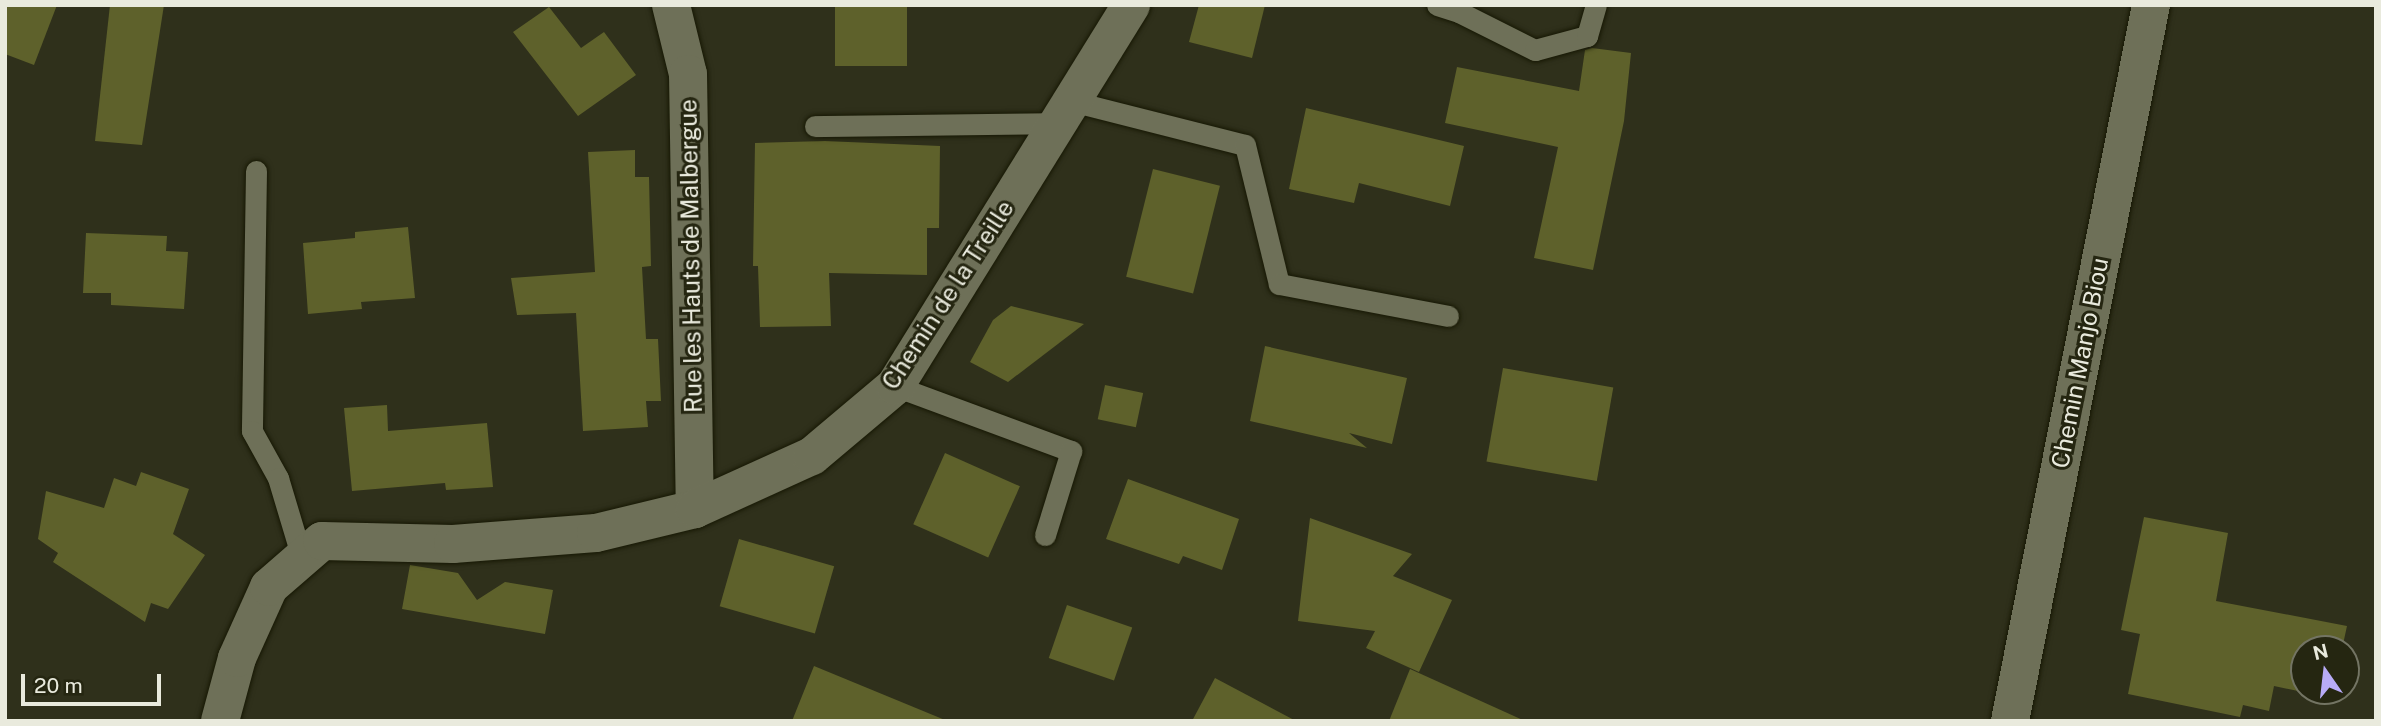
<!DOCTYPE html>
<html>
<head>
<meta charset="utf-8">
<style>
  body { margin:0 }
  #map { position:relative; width:2381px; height:726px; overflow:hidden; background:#2f301b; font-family:"Public Sans",sans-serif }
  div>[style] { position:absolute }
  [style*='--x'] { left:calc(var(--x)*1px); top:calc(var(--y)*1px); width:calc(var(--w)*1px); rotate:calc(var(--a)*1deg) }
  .building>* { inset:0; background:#5e612b; transform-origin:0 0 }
  .roads { filter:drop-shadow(0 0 2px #171804) drop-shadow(0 0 2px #171804) }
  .lane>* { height:21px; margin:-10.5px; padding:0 10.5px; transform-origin:10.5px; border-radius:10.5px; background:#6e7058 }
  .street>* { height:38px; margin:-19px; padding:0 19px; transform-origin:19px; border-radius:19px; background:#6e7058 }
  span { translate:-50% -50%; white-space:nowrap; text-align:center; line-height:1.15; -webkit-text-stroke:6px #252611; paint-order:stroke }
  .street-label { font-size:24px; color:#e9eadd }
  .frame { position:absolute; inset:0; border:7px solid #e9eadd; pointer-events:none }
  .north { position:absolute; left:2290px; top:635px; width:70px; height:70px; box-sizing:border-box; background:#252611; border:2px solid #737463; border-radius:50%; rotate:346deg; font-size:19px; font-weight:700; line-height:28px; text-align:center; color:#e9eadd }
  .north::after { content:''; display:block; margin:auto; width:24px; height:32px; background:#b8abf7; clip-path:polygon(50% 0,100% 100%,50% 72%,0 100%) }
  .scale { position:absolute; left:21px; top:674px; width:140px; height:32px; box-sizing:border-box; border:4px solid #e9eadd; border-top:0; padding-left:9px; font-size:21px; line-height:24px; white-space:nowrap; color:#e9eadd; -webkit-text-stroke:5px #252611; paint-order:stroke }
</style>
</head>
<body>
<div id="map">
  <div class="building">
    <i style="clip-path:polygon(5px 5px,57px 5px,34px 65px,5px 54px)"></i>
    <i style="clip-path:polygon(110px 5px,164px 5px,142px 145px,95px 141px)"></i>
    <i style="left:835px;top:5px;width:72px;height:61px"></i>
    <i style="clip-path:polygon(1199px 5px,1265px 5px,1252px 58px,1189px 42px)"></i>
    <i style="clip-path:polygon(549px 7px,581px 48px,604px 32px,636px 75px,578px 116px,513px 32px)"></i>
    <i style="clip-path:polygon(1592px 48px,1631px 53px,1624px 121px,1593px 270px,1534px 258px,1558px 147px,1445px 123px,1457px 67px,1579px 91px,1585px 50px)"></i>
    <i style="clip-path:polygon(1306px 108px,1464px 146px,1450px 206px,1359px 183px,1354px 203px,1289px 189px)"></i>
    <i style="clip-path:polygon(825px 141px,940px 146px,939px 228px,927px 228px,927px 275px,829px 273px,831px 326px,760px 327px,758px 266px,753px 266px,755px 143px)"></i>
    <i style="clip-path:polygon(635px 150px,635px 177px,649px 177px,651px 266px,642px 267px,646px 339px,658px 339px,661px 401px,646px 401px,648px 427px,583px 431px,576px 313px,517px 315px,511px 278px,595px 272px,588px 152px)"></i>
    <i style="left:1153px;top:169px;width:69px;height:111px;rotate:14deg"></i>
    <i style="clip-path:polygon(408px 227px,415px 298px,361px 302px,362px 309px,308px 314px,303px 243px,355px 238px,355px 232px)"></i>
    <i style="clip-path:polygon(86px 233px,167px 236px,166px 251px,188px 252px,184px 309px,111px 305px,111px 293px,83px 293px)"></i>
    <i style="clip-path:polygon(1011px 306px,1084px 324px,1008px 382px,970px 362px,993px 320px)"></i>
    <i style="clip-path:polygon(1265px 346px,1407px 378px,1392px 444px,1349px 433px,1367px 448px,1250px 421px)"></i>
    <i style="left:1503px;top:368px;width:112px;height:95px;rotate:10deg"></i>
    <i style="left:1105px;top:385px;width:39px;height:35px;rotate:12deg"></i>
    <i style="clip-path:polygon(387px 405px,388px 431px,487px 423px,493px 487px,446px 490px,445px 483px,352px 491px,344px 408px)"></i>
    <i style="left:945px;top:453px;width:82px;height:78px;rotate:24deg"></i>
    <i style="clip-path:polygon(141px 472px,189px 489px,173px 534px,205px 555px,168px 609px,151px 603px,145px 622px,53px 562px,58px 553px,38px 539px,46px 491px,104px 508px,114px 478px,136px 486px)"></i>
    <i style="clip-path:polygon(1128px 479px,1239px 519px,1222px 570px,1183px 556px,1179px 564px,1106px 539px)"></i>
    <i style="clip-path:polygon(2144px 517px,2228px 533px,2216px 601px,2347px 626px,2342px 649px,2304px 649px,2304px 691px,2334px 691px,2332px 698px,2274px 686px,2269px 711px,2243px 705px,2240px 717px,2128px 694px,2140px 634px,2121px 630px)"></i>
    <i style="clip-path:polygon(1310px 518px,1412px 554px,1393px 576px,1452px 600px,1419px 672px,1366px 648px,1375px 631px,1298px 621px)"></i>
    <i style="left:739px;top:539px;width:99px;height:70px;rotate:16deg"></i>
    <i style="clip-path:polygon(410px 565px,458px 573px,477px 600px,505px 582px,553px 590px,545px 634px,402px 609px)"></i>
    <i style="left:1067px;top:605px;width:69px;height:56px;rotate:19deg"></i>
    <i style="clip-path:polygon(814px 666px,945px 720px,944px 721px,792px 721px)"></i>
    <i style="clip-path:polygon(1410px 669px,1525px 721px,1389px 721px)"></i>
    <i style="clip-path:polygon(1215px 678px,1296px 721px,1192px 721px)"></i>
  </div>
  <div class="roads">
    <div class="lane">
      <i style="--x:1437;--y:5;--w:23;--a:18"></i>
      <i style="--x:1459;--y:12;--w:85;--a:26.6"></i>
      <i style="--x:1535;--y:50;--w:54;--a:-15.1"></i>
      <i style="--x:1587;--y:36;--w:32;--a:-74"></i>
      <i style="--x:1071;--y:101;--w:179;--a:14.2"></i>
      <i style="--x:1245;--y:145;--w:143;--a:76.3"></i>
      <i style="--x:1279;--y:284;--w:172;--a:10.7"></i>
      <i style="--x:815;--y:126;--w:243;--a:-0.7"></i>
      <i style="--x:256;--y:171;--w:260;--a:90.9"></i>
      <i style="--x:252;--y:431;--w:54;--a:61"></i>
      <i style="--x:278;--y:478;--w:84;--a:73.3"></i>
      <i style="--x:895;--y:386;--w:188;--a:20.3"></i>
      <i style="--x:1071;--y:451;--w:88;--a:107.2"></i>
    </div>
    <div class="street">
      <i style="--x:671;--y:5;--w:71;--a:76.2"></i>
      <i style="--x:688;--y:74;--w:435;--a:89.1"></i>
      <i style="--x:220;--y:721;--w:65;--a:-74.9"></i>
      <i style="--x:237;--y:658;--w:78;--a:-65.7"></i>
      <i style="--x:269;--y:587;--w:70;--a:-41"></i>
      <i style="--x:322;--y:541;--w:131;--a:1.3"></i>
      <i style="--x:453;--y:544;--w:143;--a:-4.4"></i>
      <i style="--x:596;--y:533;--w:102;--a:-13.6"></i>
      <i style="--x:695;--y:509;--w:128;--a:-24.4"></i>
      <i style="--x:812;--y:456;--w:109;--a:-40.1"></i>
      <i style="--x:895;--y:386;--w:448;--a:-58.2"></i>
      <i style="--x:2010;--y:721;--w:730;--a:-78.86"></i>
    </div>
  </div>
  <div class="street-label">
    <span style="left:691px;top:256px;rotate:-91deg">Rue les Hauts de Malbergue</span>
    <span style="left:948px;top:295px;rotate:-57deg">Chemin de la Treille</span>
    <span style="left:2080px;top:363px;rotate:-79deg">Chemin Manjo Biou</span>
  </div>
  <div class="frame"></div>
  <div class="north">N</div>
  <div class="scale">20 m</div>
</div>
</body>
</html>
